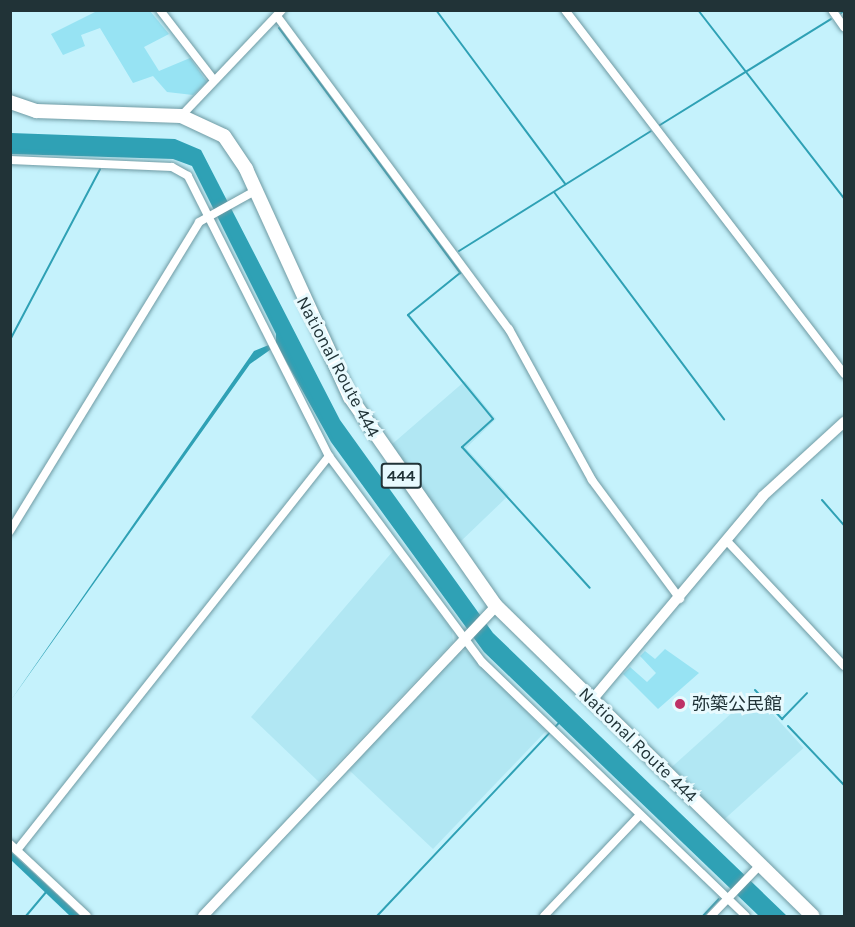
<!DOCTYPE html>
<html>
<head>
<meta charset="utf-8">
<style>
  body { margin:0 }
  #map { position:relative; width:855px; height:927px; overflow:hidden; background:#c5f2fc; font-family:Karla,"Noto Sans JP",sans-serif }
  div>[style] { position:absolute }
  [style*='--x'] { left:calc(var(--x)*1px); top:calc(var(--y)*1px); width:calc(var(--w)*1px); rotate:calc(var(--a)*1deg) }
  .built>* { inset:0; background:#b1e7f3; transform-origin:0 0 }
  .green>* { inset:0; background:#97e3f3 }
  .water>* { inset:0; background:#2fa1b5 }
  .stream>* { height:2px; margin:-1px; padding:0 1px; transform-origin:1px; border-radius:1px; background:#2fa1b5 }
  .roads { filter:drop-shadow(0 0 2px #6f9aa3) drop-shadow(0 0 2px #6f9aa3) }
  .street>* { height:8px; margin:-4px; padding:0 4px; transform-origin:4px; border-radius:4px; background:#fff }
  .secondary>* { height:10px; margin:-5px; padding:0 5px; transform-origin:5px; border-radius:5px; background:#fff }
  .highway>* { height:14px; margin:-7px; padding:0 7px; transform-origin:7px; border-radius:7px; background:#fff }
  .dots>* { width:16px; height:16px; translate:-50% -50%; box-sizing:border-box; border:3px solid #e8fafe; border-radius:50% }
  span { translate:-50% -50%; white-space:nowrap; text-align:center; line-height:1.15; -webkit-text-stroke:6px #e8fafe; paint-order:stroke }
  .shield-label span { padding:2px 4px; background:#e8fafe; border:2px solid; border-radius:4px; -webkit-text-stroke-width:0 }
  .shield-label { font-size:16px; color:#213337; font-weight:700 }
  .street-label { font-size:18px; color:#213337 }
  .poi-label { font-size:18px; color:#213337 }
  .left { translate:0 -50%; text-align:left }
  .frame { position:absolute; inset:0; border:12px solid #213337; pointer-events:none }
</style>
</head>
<body>
<div id="map">
  <div class="built">
    <i style="clip-path:polygon(465px 381px,496px 419px,466px 448px,509px 495px,459px 543px,390px 446px)"></i>
    <i style="clip-path:polygon(393px 551px,452px 630px,453px 642px,319px 782px,251px 717px)"></i>
    <i style="clip-path:polygon(467px 651px,546px 731px,433px 849px,349px 770px,458px 652px)"></i>
    <i style="left:754px;top:693px;width:74px;height:111px;rotate:48deg"></i>
  </div>
  <div class="green">
    <i style="clip-path:polygon(97px 11px,150px 11px,169px 34px,144px 47px,159px 71px,190px 58px,207px 82px,193px 95px,167px 92px,153px 76px,133px 83px,100px 28px,81px 35px,85px 46px,63px 55px,51px 34px)"></i>
    <i style="clip-path:polygon(665px 649px,699px 673px,658px 709px,623px 674px,630px 667px,647px 682px,656px 673px,640px 656px,645px 651px,655px 659px)"></i>
  </div>
  <div class="water">
    <i style="clip-path:polygon(11px 133px,175px 139px,201px 150px,340px 420px,493px 633px,787px 916px,759px 916px,484px 652px,331px 442px,277px 345px,250px 364px,11px 700px,247px 361px,254px 351px,276px 342px,276px 334px,192px 166px,173px 159px,11px 154px)"></i>
    <i style="clip-path:polygon(10px 852px,11px 852px,80px 916px,70px 916px,11px 860px)"></i>
  </div>
  <div class="stream">
    <i style="--x:436;--y:10;--w:217;--a:53.4"></i>
    <i style="--x:698;--y:10;--w:238;--a:52.2"></i>
    <i style="--x:841;--y:13;--w:4;--a:-34"></i>
    <i style="--x:279;--y:28;--w:305;--a:53.5"></i>
    <i style="--x:460;--y:273;--w:67;--a:141.1"></i>
    <i style="--x:408;--y:315;--w:134;--a:50.7"></i>
    <i style="--x:493;--y:419;--w:42;--a:137.9"></i>
    <i style="--x:462;--y:447;--w:190;--a:47.8"></i>
    <i style="--x:660;--y:125;--w:201;--a:-31.8"></i>
    <i style="--x:554;--y:192;--w:284;--a:53.2"></i>
    <i style="--x:459;--y:251;--w:226;--a:-32"></i>
    <i style="--x:10;--y:340;--w:193;--a:-62.2"></i>
    <i style="--x:822;--y:500;--w:33;--a:49"></i>
    <i style="--x:755;--y:690;--w:40;--a:47"></i>
    <i style="--x:782;--y:719;--w:36;--a:-46"></i>
    <i style="--x:788;--y:726;--w:81;--a:46.5"></i>
    <i style="--x:26;--y:916;--w:31;--a:-50"></i>
    <i style="--x:377;--y:916;--w:267;--a:-46.7"></i>
    <i style="--x:703;--y:916;--w:23;--a:-47"></i>
  </div>
  <div class="roads">
    <div class="street">
      <i style="--x:160;--y:10;--w:88;--a:52.4"></i>
      <i style="--x:565;--y:10;--w:459;--a:52.5"></i>
      <i style="--x:832;--y:10;--w:21;--a:55"></i>
      <i style="--x:277;--y:16;--w:390;--a:53.5"></i>
      <i style="--x:509;--y:329;--w:172;--a:61.2"></i>
      <i style="--x:592;--y:480;--w:148;--a:53.5"></i>
      <i style="--x:181;--y:116;--w:146;--a:-46.4"></i>
      <i style="--x:10;--y:160;--w:162;--a:2.5"></i>
      <i style="--x:172;--y:167;--w:18;--a:29"></i>
      <i style="--x:188;--y:176;--w:313;--a:63.3"></i>
      <i style="--x:329;--y:456;--w:503;--a:128.37"></i>
      <i style="--x:329;--y:456;--w:257;--a:53.4"></i>
      <i style="--x:482;--y:662;--w:366;--a:43.9"></i>
      <i style="--x:10;--y:531;--w:362;--a:-58.5"></i>
      <i style="--x:199;--y:222;--w:64;--a:-29"></i>
      <i style="--x:727;--y:541;--w:171;--a:46.9"></i>
      <i style="--x:10;--y:844;--w:105;--a:43.1"></i>
      <i style="--x:544;--y:916;--w:139;--a:-46.5"></i>
      <i style="--x:711;--y:916;--w:72;--a:-46.1"></i>
    </div>
    <div class="secondary">
      <i style="--x:592;--y:700;--w:266;--a:-50"></i>
      <i style="--x:763;--y:496;--w:110;--a:-42.4"></i>
      <i style="--x:203;--y:916;--w:427;--a:-46.6"></i>
    </div>
    <div class="highway">
      <i style="--x:10;--y:102;--w:28;--a:19"></i>
      <i style="--x:36;--y:111;--w:145;--a:2"></i>
      <i style="--x:181;--y:116;--w:47;--a:24.9"></i>
      <i style="--x:224;--y:136;--w:40;--a:56"></i>
      <i style="--x:246;--y:169;--w:251;--a:65.5"></i>
      <i style="--x:350;--y:397;--w:255;--a:55.1"></i>
      <i style="--x:496;--y:606;--w:443;--a:44.4"></i>
    </div>
  </div>
  <div class="dots">
    <i style="left:680px;top:704px;background:#be3267"></i>
  </div>
  <div class="shield-label">
    <span style="left:401px;top:476px">444</span>
  </div>
  <div class="street-label">
    <span style="left:338px;top:367px;rotate:62deg">National Route 444</span>
    <span style="left:638px;top:745px;rotate:44deg">National Route 444</span>
  </div>
  <div class="poi-label">
    <span class="left" style="left:692px;top:704px">弥築公民館</span>
  </div>
  <div class="frame"></div>
</div>
</body>
</html>
